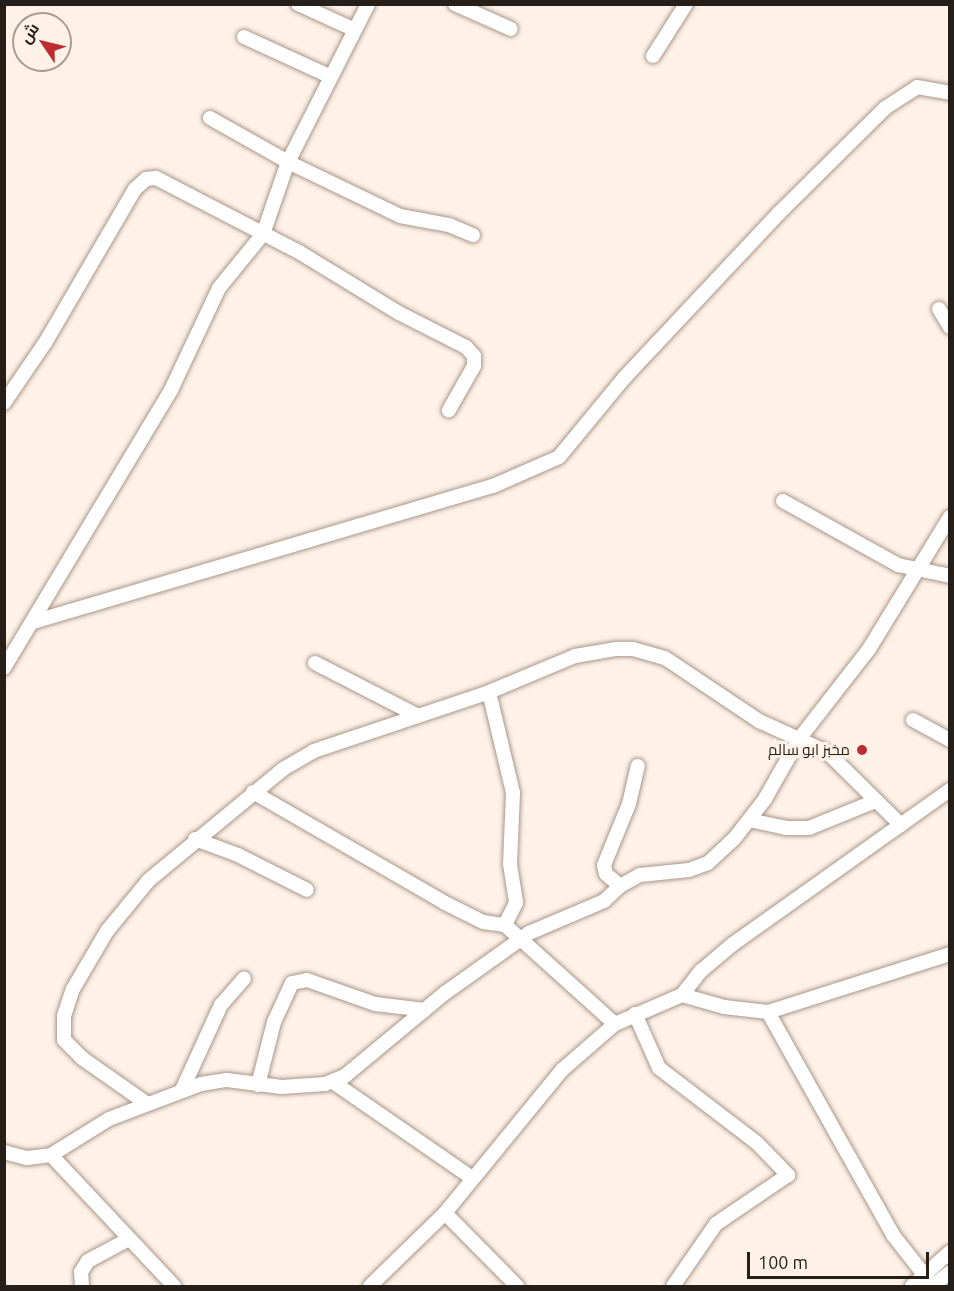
<!DOCTYPE html>
<html>
<head>
<meta charset="utf-8">
<style>
  body { margin:0 }
  #map { position:relative; width:954px; height:1291px; overflow:hidden; background:#fdf1e8; font-family:Ubuntu,Cairo,sans-serif }
  div>[style] { position:absolute }
  [style*='--x'] { left:calc(var(--x)*1px); top:calc(var(--y)*1px); width:calc(var(--w)*1px); rotate:calc(var(--a)*1deg) }
  .roads { filter:drop-shadow(0 0 2px #a99788) drop-shadow(0 0 2px #a99788) }
  .street>* { height:14px; margin:-7px; padding:0 7px; transform-origin:7px; border-radius:7px; background:#fff }
  .dots>* { width:16px; height:16px; translate:-50% -50%; box-sizing:border-box; border:3px solid #fdf1e8; border-radius:50% }
  span { translate:-50% -50%; white-space:nowrap; text-align:center; line-height:1.15; -webkit-text-stroke:6px #fdf1e8; paint-order:stroke }
  .poi-label { font-size:15px; color:#261f19 }
  .right { translate:-100% -50%; text-align:right }
  .frame { position:absolute; inset:0; border:6px solid #261f19; pointer-events:none }
  .north { position:absolute; left:12px; top:12px; width:60px; height:60px; box-sizing:border-box; background:#fdf1e8; border:2px solid #a79d95; border-radius:50%; rotate:305deg; font-size:16px; font-weight:700; line-height:24px; text-align:center; color:#261f19 }
  .north::after { content:''; display:block; margin:auto; width:21px; height:27px; background:#bc2c30; clip-path:polygon(50% 0,100% 100%,50% 72%,0 100%) }
  .scale { position:absolute; left:747px; top:1252px; width:182px; height:27px; box-sizing:border-box; border:3px solid #261f19; border-top:0; padding-left:8px; font-size:18px; line-height:21px; white-space:nowrap; color:#261f19; -webkit-text-stroke:4px #fdf1e8; paint-order:stroke }
</style>
</head>
<body>
<div id="map">
  <div class="roads">
    <div class="street">
      <i style="--x:298;--y:4;--w:60;--a:24.4"></i>
      <i style="--x:455;--y:4;--w:61;--a:24.1"></i>
      <i style="--x:244;--y:37;--w:94;--a:24.6"></i>
      <i style="--x:653;--y:56;--w:62;--a:-57.6"></i>
      <i style="--x:210;--y:118;--w:90;--a:29.4"></i>
      <i style="--x:288;--y:162;--w:124;--a:25.7"></i>
      <i style="--x:400;--y:216;--w:50;--a:10.4"></i>
      <i style="--x:449;--y:225;--w:26;--a:23"></i>
      <i style="--x:939;--y:309;--w:21;--a:59"></i>
      <i style="--x:4;--y:403;--w:73;--a:-55.7"></i>
      <i style="--x:45;--y:343;--w:178;--a:-59.7"></i>
      <i style="--x:135;--y:189;--w:15;--a:-42"></i>
      <i style="--x:146;--y:179;--w:10;--a:-6"></i>
      <i style="--x:156;--y:178;--w:161;--a:27.4"></i>
      <i style="--x:299;--y:252;--w:117;--a:31.4"></i>
      <i style="--x:399;--y:313;--w:75;--a:26.9"></i>
      <i style="--x:466;--y:347;--w:12;--a:48"></i>
      <i style="--x:474;--y:356;--w:10;--a:90"></i>
      <i style="--x:474;--y:366;--w:51;--a:119.6"></i>
      <i style="--x:783;--y:501;--w:132;--a:29.1"></i>
      <i style="--x:898;--y:565;--w:53;--a:11.9"></i>
      <i style="--x:33;--y:622;--w:480;--a:-16.5"></i>
      <i style="--x:493;--y:486;--w:72;--a:-23.7"></i>
      <i style="--x:559;--y:457;--w:104;--a:-50.5"></i>
      <i style="--x:625;--y:377;--w:225;--a:-46.8"></i>
      <i style="--x:779;--y:213;--w:149;--a:-44.7"></i>
      <i style="--x:885;--y:108;--w:38;--a:-33"></i>
      <i style="--x:917;--y:87;--w:34;--a:10"></i>
      <i style="--x:315;--y:663;--w:114;--a:27.2"></i>
      <i style="--x:4;--y:668;--w:324;--a:-59"></i>
      <i style="--x:171;--y:390;--w:113;--a:-64.8"></i>
      <i style="--x:219;--y:288;--w:70;--a:-50.8"></i>
      <i style="--x:263;--y:234;--w:76;--a:-70.9"></i>
      <i style="--x:288;--y:162;--w:177;--a:-63.1"></i>
      <i style="--x:489;--y:692;--w:104;--a:76.6"></i>
      <i style="--x:513;--y:793;--w:71;--a:92.4"></i>
      <i style="--x:510;--y:864;--w:39;--a:81"></i>
      <i style="--x:516;--y:903;--w:25;--a:117"></i>
      <i style="--x:913;--y:720;--w:42;--a:28.4"></i>
      <i style="--x:253;--y:792;--w:222;--a:30"></i>
      <i style="--x:445;--y:903;--w:42;--a:26.6"></i>
      <i style="--x:483;--y:922;--w:22;--a:8"></i>
      <i style="--x:505;--y:925;--w:148;--a:42"></i>
      <i style="--x:749;--y:820;--w:38;--a:12"></i>
      <i style="--x:786;--y:828;--w:23;--a:0"></i>
      <i style="--x:809;--y:828;--w:69;--a:-22.1"></i>
      <i style="--x:195;--y:839;--w:46;--a:20.4"></i>
      <i style="--x:238;--y:855;--w:77;--a:26.9"></i>
      <i style="--x:620;--y:886;--w:18;--a:-139"></i>
      <i style="--x:606;--y:874;--w:9;--a:-103"></i>
      <i style="--x:604;--y:865;--w:66;--a:-67.7"></i>
      <i style="--x:629;--y:804;--w:39;--a:-77"></i>
      <i style="--x:682;--y:995;--w:31;--a:-52"></i>
      <i style="--x:701;--y:971;--w:42;--a:-40.2"></i>
      <i style="--x:733;--y:944;--w:266;--a:-35.4"></i>
      <i style="--x:768;--y:1012;--w:256;--a:60.7"></i>
      <i style="--x:893;--y:1235;--w:65;--a:51.9"></i>
      <i style="--x:635;--y:1014;--w:59;--a:66"></i>
      <i style="--x:659;--y:1068;--w:123;--a:37.4"></i>
      <i style="--x:757;--y:1143;--w:45;--a:45.9"></i>
      <i style="--x:788;--y:1175;--w:87;--a:145.8"></i>
      <i style="--x:716;--y:1224;--w:75;--a:124.7"></i>
      <i style="--x:333;--y:1082;--w:169;--a:34.6"></i>
      <i style="--x:258;--y:1085;--w:65;--a:-75.7"></i>
      <i style="--x:274;--y:1022;--w:43;--a:-65.2"></i>
      <i style="--x:292;--y:983;--w:15;--a:-11"></i>
      <i style="--x:307;--y:980;--w:72;--a:19.4"></i>
      <i style="--x:375;--y:1004;--w:50;--a:6.8"></i>
      <i style="--x:182;--y:1090;--w:94;--a:-65.4"></i>
      <i style="--x:221;--y:1005;--w:35;--a:-49"></i>
      <i style="--x:146;--y:1103;--w:78;--a:-144.9"></i>
      <i style="--x:82;--y:1058;--w:25;--a:-135"></i>
      <i style="--x:64;--y:1040;--w:24;--a:-90"></i>
      <i style="--x:64;--y:1016;--w:28;--a:-72"></i>
      <i style="--x:73;--y:989;--w:67;--a:-59.6"></i>
      <i style="--x:107;--y:931;--w:66;--a:-50.5"></i>
      <i style="--x:149;--y:880;--w:174;--a:-39.6"></i>
      <i style="--x:283;--y:769;--w:36;--a:-30"></i>
      <i style="--x:314;--y:751;--w:185;--a:-18.6"></i>
      <i style="--x:489;--y:692;--w:93;--a:-22.7"></i>
      <i style="--x:575;--y:656;--w:42;--a:-9.7"></i>
      <i style="--x:616;--y:649;--w:17;--a:0"></i>
      <i style="--x:633;--y:649;--w:33;--a:16"></i>
      <i style="--x:665;--y:658;--w:113;--a:33.8"></i>
      <i style="--x:759;--y:721;--w:44;--a:24.2"></i>
      <i style="--x:799;--y:739;--w:114;--a:-52.1"></i>
      <i style="--x:869;--y:649;--w:155;--a:-58.5"></i>
      <i style="--x:4;--y:1152;--w:24;--a:15"></i>
      <i style="--x:27;--y:1158;--w:24;--a:-7"></i>
      <i style="--x:51;--y:1155;--w:68;--a:-31.8"></i>
      <i style="--x:109;--y:1119;--w:98;--a:-20.8"></i>
      <i style="--x:201;--y:1084;--w:26;--a:-9"></i>
      <i style="--x:227;--y:1080;--w:55;--a:7.3"></i>
      <i style="--x:282;--y:1087;--w:43;--a:-4"></i>
      <i style="--x:325;--y:1084;--w:22;--a:-22"></i>
      <i style="--x:345;--y:1076;--w:130;--a:-39.7"></i>
      <i style="--x:445;--y:993;--w:103;--a:-35.5"></i>
      <i style="--x:529;--y:933;--w:82;--a:-23.1"></i>
      <i style="--x:604;--y:901;--w:22;--a:-43"></i>
      <i style="--x:620;--y:886;--w:23;--a:-29"></i>
      <i style="--x:640;--y:875;--w:49;--a:-5.8"></i>
      <i style="--x:689;--y:870;--w:20;--a:-20"></i>
      <i style="--x:708;--y:863;--w:35;--a:-43"></i>
      <i style="--x:734;--y:839;--w:51;--a:-52.2"></i>
      <i style="--x:765;--y:799;--w:69;--a:-60.5"></i>
      <i style="--x:799;--y:739;--w:31;--a:25"></i>
      <i style="--x:827;--y:752;--w:104;--a:44.6"></i>
      <i style="--x:51;--y:1155;--w:180;--a:46.8"></i>
      <i style="--x:445;--y:1213;--w:103;--a:45.4"></i>
      <i style="--x:82;--y:1286;--w:14;--a:-94"></i>
      <i style="--x:81;--y:1272;--w:13;--a:-58"></i>
      <i style="--x:88;--y:1261;--w:44;--a:-28.3"></i>
      <i style="--x:370;--y:1286;--w:105;--a:-44.2"></i>
      <i style="--x:445;--y:1213;--w:185;--a:-50.7"></i>
      <i style="--x:562;--y:1070;--w:70;--a:-41"></i>
      <i style="--x:615;--y:1024;--w:73;--a:-23.4"></i>
      <i style="--x:682;--y:995;--w:44;--a:15.9"></i>
      <i style="--x:724;--y:1007;--w:44;--a:6.5"></i>
      <i style="--x:768;--y:1012;--w:191;--a:-17.7"></i>
      <i style="--x:912;--y:1286;--w:51;--a:-41.8"></i>
      <i style="--x:933;--y:1286;--w:22;--a:-39"></i>
    </div>
  </div>
  <div class="dots">
    <i style="left:862px;top:750px;background:#bc2c30"></i>
  </div>
  <div class="poi-label">
    <span class="right" style="left:850px;top:750px">مخبز ابو سالم</span>
  </div>
  <div class="frame"></div>
  <div class="north">ش</div>
  <div class="scale">100 m</div>
</div>
</body>
</html>
